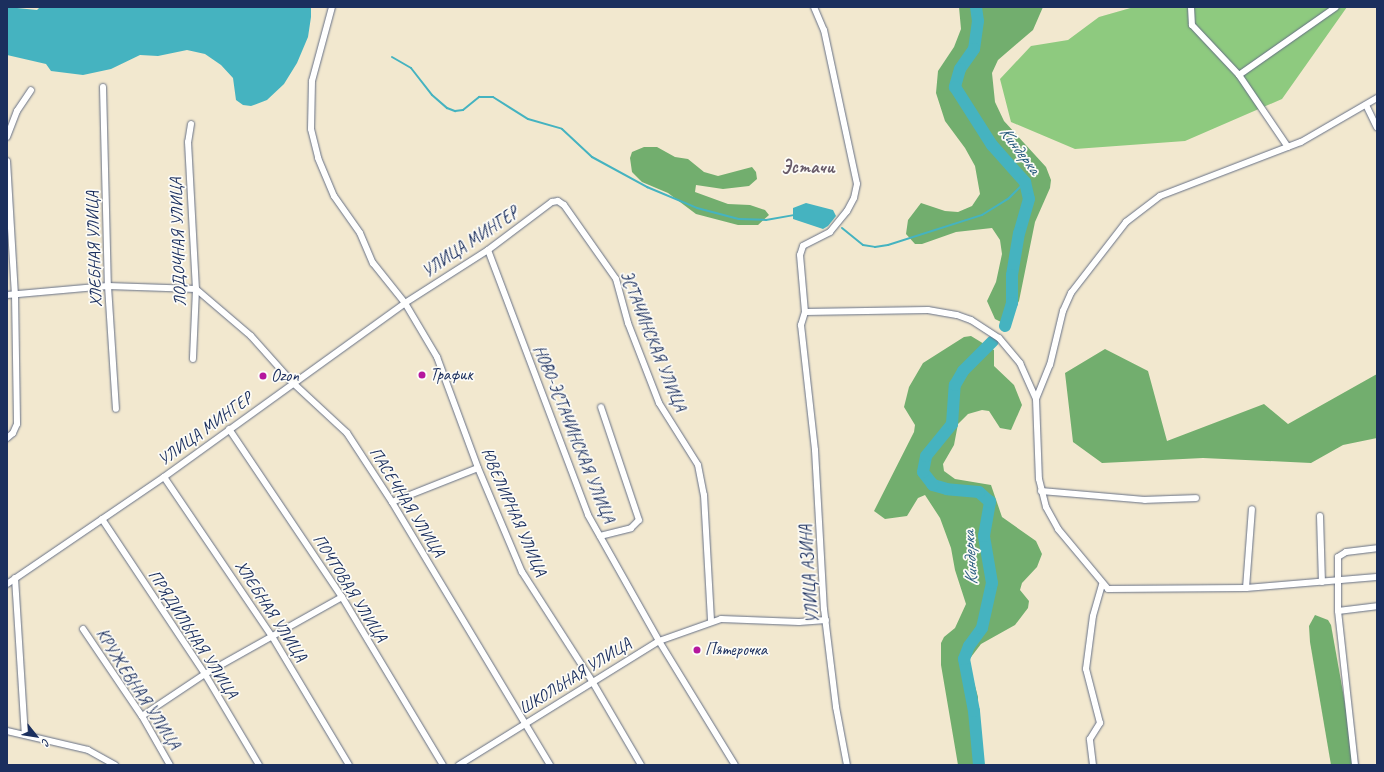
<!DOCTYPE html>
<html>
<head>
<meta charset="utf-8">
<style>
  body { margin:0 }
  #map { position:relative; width:1384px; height:772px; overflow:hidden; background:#f2e8cf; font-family:Caveat,sans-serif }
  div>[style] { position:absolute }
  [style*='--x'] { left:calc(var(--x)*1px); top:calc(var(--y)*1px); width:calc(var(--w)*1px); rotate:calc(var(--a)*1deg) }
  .green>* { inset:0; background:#8eca7f }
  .forest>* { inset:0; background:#72ae6e }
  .water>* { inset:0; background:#45b3c0 }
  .stream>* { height:2px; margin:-1px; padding:0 1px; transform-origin:1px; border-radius:1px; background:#45b3c0 }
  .river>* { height:12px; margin:-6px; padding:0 6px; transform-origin:6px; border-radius:6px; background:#45b3c0 }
  .roads { filter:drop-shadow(0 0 1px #667086) drop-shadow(0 0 1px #667086) }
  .minor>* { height:6px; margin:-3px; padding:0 3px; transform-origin:3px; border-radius:3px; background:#fff }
  .dots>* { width:11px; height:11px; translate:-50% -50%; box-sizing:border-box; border:2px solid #fdfcf7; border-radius:50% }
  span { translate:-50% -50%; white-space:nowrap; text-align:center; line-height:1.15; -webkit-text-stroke:3.5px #fdfcf7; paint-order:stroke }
  .street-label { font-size:17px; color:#1b2f5e }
  .poi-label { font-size:17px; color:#1b2f5e }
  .left { translate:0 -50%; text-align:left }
  .water-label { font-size:18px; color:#2a5d80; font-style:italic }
  .quarter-label { font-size:19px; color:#685b69; font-weight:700 }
  .frame { position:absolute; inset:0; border:8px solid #1b2f5e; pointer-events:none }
  .north { position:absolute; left:16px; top:716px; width:40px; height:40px; -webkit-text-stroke:3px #fdfcf7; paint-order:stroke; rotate:120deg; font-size:11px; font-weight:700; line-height:16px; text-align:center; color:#1b2f5e }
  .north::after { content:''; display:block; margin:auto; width:14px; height:18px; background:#1b2f5e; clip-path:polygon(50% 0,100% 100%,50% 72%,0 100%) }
</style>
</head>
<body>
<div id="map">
  <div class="green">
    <i style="clip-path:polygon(1134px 7px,1347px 7px,1282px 99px,1185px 141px,1075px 149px,1011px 122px,1000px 79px,1031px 46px,1068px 40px,1099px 17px)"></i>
  </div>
  <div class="forest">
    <i style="clip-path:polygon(959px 7px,1043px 7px,1033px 30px,998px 60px,992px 73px,995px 102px,1004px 121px,1046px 167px,1051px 180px,1050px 188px,1035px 222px,1019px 301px,1014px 310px,1001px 322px,995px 319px,987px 301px,996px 282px,1002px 254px,1000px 240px,992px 228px,956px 232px,922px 244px,915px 244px,906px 234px,908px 220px,921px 203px,945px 211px,958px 212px,972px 206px,980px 194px,975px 166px,965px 148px,945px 121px,936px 93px,938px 71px,954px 47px,961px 29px)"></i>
    <i style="clip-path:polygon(644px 147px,657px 147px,675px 157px,688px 159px,704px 172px,718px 176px,752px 167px,756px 172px,757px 179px,749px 186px,723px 189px,696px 185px,695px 192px,728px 204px,750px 205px,765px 210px,769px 215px,758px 225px,738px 225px,696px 214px,668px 193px,642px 182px,632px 172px,630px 158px,632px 152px)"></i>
    <i style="clip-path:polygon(971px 336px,994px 350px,994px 366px,1014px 385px,1022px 405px,1011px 430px,1000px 428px,989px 411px,982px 410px,968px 414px,958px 424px,954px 445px,943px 464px,944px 471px,955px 479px,991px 485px,1002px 517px,1036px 541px,1042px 554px,1037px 567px,1022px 583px,1020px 590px,1029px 601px,1028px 608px,1015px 625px,981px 644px,968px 661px,978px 697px,978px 749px,982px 765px,958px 765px,941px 665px,941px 643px,944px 637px,955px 628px,966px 604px,955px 570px,951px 548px,940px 518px,925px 495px,918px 498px,907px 516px,885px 519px,874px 511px,914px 432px,915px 425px,904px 407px,909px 387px,923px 363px,964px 337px)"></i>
    <i style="clip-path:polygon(1105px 349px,1148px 371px,1167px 441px,1264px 404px,1288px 424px,1377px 374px,1377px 438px,1343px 445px,1311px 463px,1203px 458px,1102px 463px,1073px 442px,1065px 373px)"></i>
    <i style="clip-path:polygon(1315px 615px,1328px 620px,1331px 625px,1354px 754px,1353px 765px,1331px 765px,1310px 642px,1309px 626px)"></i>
  </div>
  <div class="water">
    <i style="clip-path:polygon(7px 7px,37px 10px,40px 7px,311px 7px,311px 17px,308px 37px,297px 63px,284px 84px,267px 100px,251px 106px,243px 105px,236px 100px,233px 78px,221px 65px,205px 54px,187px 50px,158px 56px,140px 55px,111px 69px,83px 75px,51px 71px,46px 64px,7px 55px)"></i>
    <i style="clip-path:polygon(806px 203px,833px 210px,836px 216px,828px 226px,823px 229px,793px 219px,793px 208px)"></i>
  </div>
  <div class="stream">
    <i style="--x:392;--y:57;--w:22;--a:30"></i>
    <i style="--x:411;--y:68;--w:34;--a:52"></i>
    <i style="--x:432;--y:95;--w:20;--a:41"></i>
    <i style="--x:447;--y:108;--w:9;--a:21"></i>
    <i style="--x:455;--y:111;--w:8;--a:-7"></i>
    <i style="--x:463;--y:110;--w:21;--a:-39"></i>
    <i style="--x:479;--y:97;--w:14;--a:0"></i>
    <i style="--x:493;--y:97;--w:41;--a:32.2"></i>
    <i style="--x:528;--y:119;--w:35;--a:16"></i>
    <i style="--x:562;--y:129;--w:41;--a:43"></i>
    <i style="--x:592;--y:157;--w:63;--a:28.6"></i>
    <i style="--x:647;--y:187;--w:54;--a:22.8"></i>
    <i style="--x:697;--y:208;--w:43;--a:14.7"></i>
    <i style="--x:739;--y:219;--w:27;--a:2"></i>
    <i style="--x:766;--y:220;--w:28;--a:-10"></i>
    <i style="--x:842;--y:228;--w:27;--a:39"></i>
    <i style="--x:863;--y:245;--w:12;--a:9"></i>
    <i style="--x:875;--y:247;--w:13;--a:-9"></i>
    <i style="--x:888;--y:245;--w:99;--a:-17.7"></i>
    <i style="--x:982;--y:215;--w:31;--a:-32"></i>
    <i style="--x:1008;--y:199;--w:24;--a:-45"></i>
  </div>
  <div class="river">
    <i style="--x:976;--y:7;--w:14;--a:82"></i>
    <i style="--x:978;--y:21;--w:28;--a:98"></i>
    <i style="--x:974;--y:49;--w:24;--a:125"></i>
    <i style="--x:960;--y:69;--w:19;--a:106"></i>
    <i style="--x:955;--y:87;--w:69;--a:57.5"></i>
    <i style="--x:992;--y:145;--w:50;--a:48.3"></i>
    <i style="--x:1025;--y:182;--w:17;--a:77"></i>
    <i style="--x:1029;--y:199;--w:35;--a:106"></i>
    <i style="--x:1019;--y:233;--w:43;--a:99.5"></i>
    <i style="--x:1012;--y:275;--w:28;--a:90"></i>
    <i style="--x:1012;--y:303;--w:24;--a:107"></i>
    <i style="--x:979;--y:765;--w:54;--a:-95.3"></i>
    <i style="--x:974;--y:711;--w:53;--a:-100.9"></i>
    <i style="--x:964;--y:659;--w:14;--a:-69"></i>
    <i style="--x:969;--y:646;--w:22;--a:-54"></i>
    <i style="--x:982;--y:628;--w:46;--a:-77.5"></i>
    <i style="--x:992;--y:583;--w:48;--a:-99.7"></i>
    <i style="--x:984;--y:536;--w:35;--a:-80"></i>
    <i style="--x:990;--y:502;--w:15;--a:-138"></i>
    <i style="--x:979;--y:492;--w:32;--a:-175"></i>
    <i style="--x:947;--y:489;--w:15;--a:-164"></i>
    <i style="--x:933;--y:485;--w:16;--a:-128"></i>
    <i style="--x:923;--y:472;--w:16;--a:-79"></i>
    <i style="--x:926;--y:456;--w:41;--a:-50.9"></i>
    <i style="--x:952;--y:424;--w:39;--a:-86"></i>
    <i style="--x:955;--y:385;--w:16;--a:-60"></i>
    <i style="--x:963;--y:371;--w:42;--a:-45"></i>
  </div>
  <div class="roads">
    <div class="minor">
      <i style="--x:332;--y:7;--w:77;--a:105.1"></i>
      <i style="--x:312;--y:81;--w:48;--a:91.2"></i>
      <i style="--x:311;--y:129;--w:30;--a:76"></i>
      <i style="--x:318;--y:158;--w:41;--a:67.2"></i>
      <i style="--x:334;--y:196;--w:45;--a:54.9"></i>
      <i style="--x:360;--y:233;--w:33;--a:67"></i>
      <i style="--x:373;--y:263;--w:51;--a:51.3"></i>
      <i style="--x:405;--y:303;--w:63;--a:59.3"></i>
      <i style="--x:437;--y:357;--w:118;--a:69.7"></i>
      <i style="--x:478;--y:468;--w:113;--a:67.1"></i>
      <i style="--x:522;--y:572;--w:130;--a:57.3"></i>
      <i style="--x:592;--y:681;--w:97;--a:59.7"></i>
      <i style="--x:814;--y:7;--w:25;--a:67"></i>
      <i style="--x:824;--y:30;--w:157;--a:77.9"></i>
      <i style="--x:857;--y:184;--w:14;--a:102"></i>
      <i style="--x:854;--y:198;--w:15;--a:118"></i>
      <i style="--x:847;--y:211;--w:27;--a:129"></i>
      <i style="--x:830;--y:232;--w:30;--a:153"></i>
      <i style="--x:803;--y:246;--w:9;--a:108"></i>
      <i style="--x:800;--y:255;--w:57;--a:85"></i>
      <i style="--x:805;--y:312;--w:14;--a:107"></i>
      <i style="--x:801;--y:325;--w:126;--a:83.6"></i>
      <i style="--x:815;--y:450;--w:159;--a:86.8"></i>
      <i style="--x:824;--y:609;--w:99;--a:83"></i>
      <i style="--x:836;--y:707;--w:59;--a:79.3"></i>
      <i style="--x:1191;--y:7;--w:18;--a:87"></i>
      <i style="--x:1192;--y:25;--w:69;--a:46.8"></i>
      <i style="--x:1239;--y:75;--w:87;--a:55.8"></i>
      <i style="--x:1239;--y:75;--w:118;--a:-35"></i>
      <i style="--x:103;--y:87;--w:199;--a:88.6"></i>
      <i style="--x:108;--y:286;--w:123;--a:86.3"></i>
      <i style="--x:1366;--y:105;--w:25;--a:64"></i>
      <i style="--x:191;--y:124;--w:18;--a:99"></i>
      <i style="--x:188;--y:142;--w:147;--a:86.9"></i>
      <i style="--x:196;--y:289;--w:70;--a:92.5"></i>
      <i style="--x:7;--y:137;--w:28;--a:-69"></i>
      <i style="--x:17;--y:111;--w:25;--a:-56"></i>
      <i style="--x:7;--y:161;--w:133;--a:86.6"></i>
      <i style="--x:15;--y:294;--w:130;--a:89.1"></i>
      <i style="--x:17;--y:424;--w:10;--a:114"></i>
      <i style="--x:13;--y:433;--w:8;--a:140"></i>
      <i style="--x:488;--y:250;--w:283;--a:69.3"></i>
      <i style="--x:588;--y:515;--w:145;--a:60.6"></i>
      <i style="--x:659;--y:641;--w:145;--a:58.5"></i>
      <i style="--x:7;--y:295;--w:101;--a:-5.1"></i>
      <i style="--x:108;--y:286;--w:88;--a:2"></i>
      <i style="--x:196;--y:289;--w:72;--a:40.5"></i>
      <i style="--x:251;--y:336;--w:62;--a:48.3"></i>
      <i style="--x:292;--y:382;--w:75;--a:42.8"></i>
      <i style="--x:347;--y:433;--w:82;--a:56.9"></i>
      <i style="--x:392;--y:502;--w:307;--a:59"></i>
      <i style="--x:805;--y:312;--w:123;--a:-0.9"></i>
      <i style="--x:928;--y:310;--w:29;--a:10"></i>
      <i style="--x:957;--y:315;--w:15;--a:20"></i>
      <i style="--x:971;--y:320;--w:33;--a:33"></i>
      <i style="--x:999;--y:338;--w:33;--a:50"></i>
      <i style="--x:1020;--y:363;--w:39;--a:66"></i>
      <i style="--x:1036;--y:399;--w:80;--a:87.9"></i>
      <i style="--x:1039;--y:479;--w:29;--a:76"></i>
      <i style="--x:1046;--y:507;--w:25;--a:61"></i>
      <i style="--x:1058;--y:529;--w:78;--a:50.2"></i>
      <i style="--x:1108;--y:589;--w:138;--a:-0.4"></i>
      <i style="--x:1246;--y:588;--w:131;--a:-4.8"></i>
      <i style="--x:1036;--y:399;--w:37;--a:-68"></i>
      <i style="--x:1050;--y:365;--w:56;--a:-76.5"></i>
      <i style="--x:1063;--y:311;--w:20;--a:-66"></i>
      <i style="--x:1071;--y:293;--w:90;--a:-52.2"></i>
      <i style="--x:1126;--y:222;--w:43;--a:-37.4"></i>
      <i style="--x:1160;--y:196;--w:151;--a:-21"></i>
      <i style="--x:1301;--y:142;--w:88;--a:-30.1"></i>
      <i style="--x:229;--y:429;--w:202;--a:56.1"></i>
      <i style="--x:342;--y:597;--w:196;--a:59"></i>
      <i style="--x:164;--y:477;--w:194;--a:55.9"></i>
      <i style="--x:273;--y:638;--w:148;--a:59.1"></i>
      <i style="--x:1041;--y:491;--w:104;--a:4.9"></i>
      <i style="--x:1145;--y:500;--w:51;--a:-2.2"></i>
      <i style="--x:392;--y:502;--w:92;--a:-21.6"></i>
      <i style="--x:1320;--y:516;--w:66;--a:88.3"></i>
      <i style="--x:102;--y:519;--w:186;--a:56.4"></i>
      <i style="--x:205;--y:674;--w:106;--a:59.3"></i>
      <i style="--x:600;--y:536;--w:32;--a:-14"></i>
      <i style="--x:631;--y:528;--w:11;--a:-45"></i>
      <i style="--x:639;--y:520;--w:119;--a:-108.6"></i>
      <i style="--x:15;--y:578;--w:157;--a:86.4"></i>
      <i style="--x:7;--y:584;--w:190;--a:-34.3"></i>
      <i style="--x:164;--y:477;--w:297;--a:-35.8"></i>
      <i style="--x:405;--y:303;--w:98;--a:-32.6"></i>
      <i style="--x:488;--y:250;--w:80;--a:-36.9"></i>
      <i style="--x:552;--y:202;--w:6;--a:-9"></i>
      <i style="--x:558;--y:201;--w:7;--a:34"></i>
      <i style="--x:564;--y:205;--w:90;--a:54.9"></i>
      <i style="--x:616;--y:279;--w:46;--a:74.7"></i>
      <i style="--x:628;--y:323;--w:86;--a:68.8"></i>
      <i style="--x:659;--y:403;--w:73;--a:57.8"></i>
      <i style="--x:698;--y:465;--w:31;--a:79"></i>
      <i style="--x:704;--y:495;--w:126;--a:86.8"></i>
      <i style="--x:1246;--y:588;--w:79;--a:-85.7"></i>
      <i style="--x:1338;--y:611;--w:39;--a:-7"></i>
      <i style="--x:83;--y:629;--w:105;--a:55.9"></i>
      <i style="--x:142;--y:716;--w:56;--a:60.3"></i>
      <i style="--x:142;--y:716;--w:76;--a:-33.7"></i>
      <i style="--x:205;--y:674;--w:157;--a:-29.3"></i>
      <i style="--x:7;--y:731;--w:83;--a:13.2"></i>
      <i style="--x:88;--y:750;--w:31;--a:29"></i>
      <i style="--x:459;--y:765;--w:235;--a:-31.8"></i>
      <i style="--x:659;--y:641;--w:66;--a:-19.5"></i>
      <i style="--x:721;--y:619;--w:78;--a:2.2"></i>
      <i style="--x:799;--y:622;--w:27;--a:-4"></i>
      <i style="--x:1093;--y:765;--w:26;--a:-97"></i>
      <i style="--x:1090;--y:739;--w:19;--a:-58"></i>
      <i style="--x:1100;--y:723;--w:56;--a:-104.5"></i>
      <i style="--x:1086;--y:669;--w:53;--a:-82.5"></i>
      <i style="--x:1093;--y:616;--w:33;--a:-74"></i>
      <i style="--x:1355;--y:765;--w:155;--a:-96.3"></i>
      <i style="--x:1338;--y:611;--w:54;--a:-90"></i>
      <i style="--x:1338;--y:557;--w:9;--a:-32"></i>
      <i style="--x:1346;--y:552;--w:31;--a:-7"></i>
    </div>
  </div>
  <div class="dots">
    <i style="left:422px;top:375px;background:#b5179e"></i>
    <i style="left:263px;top:376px;background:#b5179e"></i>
    <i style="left:697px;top:650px;background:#b5179e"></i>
  </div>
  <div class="street-label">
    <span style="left:178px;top:242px;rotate:-92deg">ЛОДОЧНАЯ УЛИЦА</span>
    <span style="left:470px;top:242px;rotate:-34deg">УЛИЦА МИНГЕР</span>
    <span style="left:94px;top:249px;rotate:-92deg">ХЛЕБНАЯ УЛИЦА</span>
    <span style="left:653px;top:341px;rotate:68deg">ЭСТАЧИНСКАЯ УЛИЦА</span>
    <span style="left:205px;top:429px;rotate:-36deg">УЛИЦА МИНГЕР</span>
    <span style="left:574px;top:434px;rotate:68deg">НОВО-ЭСТАЧИНСКАЯ УЛИЦА</span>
    <span style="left:407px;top:502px;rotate:58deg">ПАСЕЧНАЯ УЛИЦА</span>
    <span style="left:514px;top:512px;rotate:66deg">ЮВЕЛИРНАЯ УЛИЦА</span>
    <span style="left:809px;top:574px;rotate:-94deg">УЛИЦА АЗИНА</span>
    <span style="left:350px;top:588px;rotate:58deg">ПОЧТОВАЯ УЛИЦА</span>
    <span style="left:271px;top:611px;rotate:57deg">ХЛЕБНАЯ УЛИЦА</span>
    <span style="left:193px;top:634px;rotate:57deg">ПРЯДИЛЬНАЯ УЛИЦА</span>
    <span style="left:575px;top:676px;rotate:-32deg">ШКОЛЬНАЯ УЛИЦА</span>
    <span style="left:138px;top:689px;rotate:57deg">КРУЖЕВНАЯ УЛИЦА</span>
  </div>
  <div class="poi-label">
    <span class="left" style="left:430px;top:375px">Трафик</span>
    <span class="left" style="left:271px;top:376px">Ozon</span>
    <span class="left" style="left:705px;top:650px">Пятерочка</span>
  </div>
  <div class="water-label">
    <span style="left:1020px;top:150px;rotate:53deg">Киндерка</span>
    <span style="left:970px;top:558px;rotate:-93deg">Киндерка</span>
  </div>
  <div class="quarter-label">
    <span style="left:808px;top:168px">Эстачи</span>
  </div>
  <div class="frame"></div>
  <div class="north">С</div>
</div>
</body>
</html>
